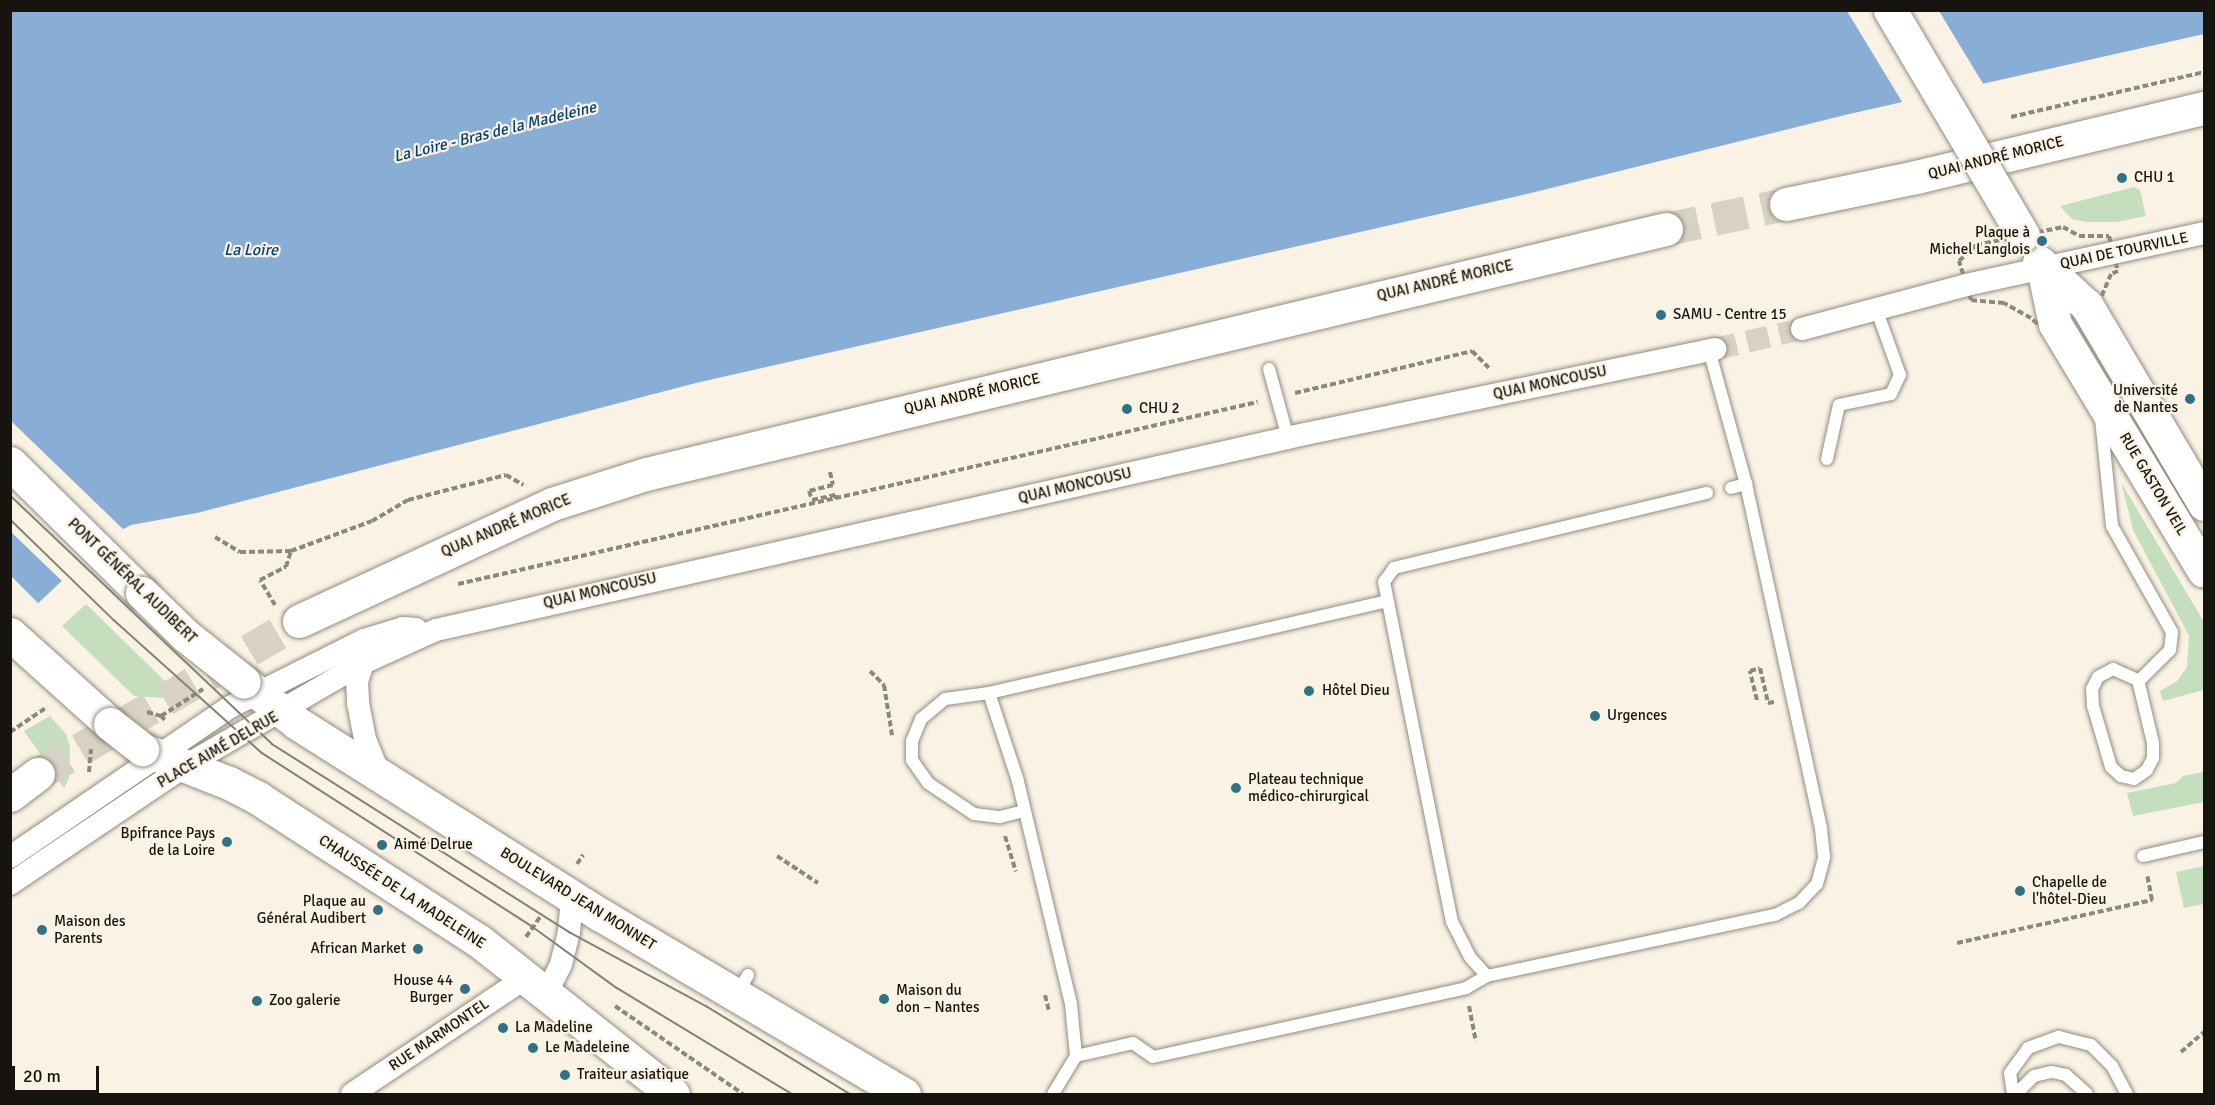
<!DOCTYPE html>
<html>
<head>
<meta charset="utf-8">
<style>
  body { margin:0 }
  #map { position:relative; width:2215px; height:1105px; overflow:hidden; background:#faf3e5; font-family:Signika,sans-serif }
  div>[style] { position:absolute }
  [style*='--x'] { left:calc(var(--x)*1px); top:calc(var(--y)*1px); width:calc(var(--w)*1px); rotate:calc(var(--a)*1deg) }
  .green>* { inset:0; background:#c5debd }
  .water>* { inset:0; background:#89aed6 }
  .pier>* { inset:0; background:#faf3e5 }
  .street-tunnel>* { height:22px; margin-top:-11px; transform-origin:0; background:repeating-linear-gradient(90deg,#d8d2c5 0 22px,transparent 0 33px) }
  .primary-tunnel>* { height:33px; margin-top:-16.5px; transform-origin:0; background:repeating-linear-gradient(90deg,#d8d2c5 0 33px,transparent 0 49px) }
  .path>* { height:4px; margin-top:-2px; transform-origin:0; background:repeating-linear-gradient(90deg,#8d887f 0 6px,transparent 0 9px) }
  .roads { filter:drop-shadow(0 0 2px #928c7f) drop-shadow(0 0 2px #928c7f) }
  .lane>* { height:12px; margin:-6px; padding:0 6px; transform-origin:6px; border-radius:6px; background:#fff }
  .street>* { height:22px; margin:-11px; padding:0 11px; transform-origin:11px; border-radius:11px; background:#fff }
  .secondary>* { height:33px; margin:-16.5px; padding:0 16.5px; transform-origin:16.5px; border-radius:16.5px; background:#fff }
  .primary>* { height:33px; margin:-16.5px; padding:0 16.5px; transform-origin:16.5px; border-radius:16.5px; background:#fff }
  .tram>* { height:1.5px; margin:-0.75px; padding:0 0.75px; transform-origin:0.75px; border-radius:0.75px; background:#868178 }
  .path-bridge>* { height:4px; margin-top:-2px; transform-origin:0; background:repeating-linear-gradient(90deg,#8d887f 0 6px,transparent 0 9px) }
  .bridges { filter:drop-shadow(0 0 2px #928c7f) drop-shadow(0 0 2px #928c7f) }
  .secondary-bridge>* { height:33px; margin:-16.5px; padding:0 16.5px; transform-origin:16.5px; border-radius:16.5px; background:#fff }
  .dots>* { width:16px; height:16px; translate:-50% -50%; box-sizing:border-box; border:3px solid #faf3e5; border-radius:50% }
  span { translate:-50% -50%; white-space:nowrap; text-align:center; line-height:1.15; -webkit-text-stroke:4.5px #faf3e5; paint-order:stroke }
  .street-label { font-size:15px; color:#171410 }
  .poi-label { font-size:15px; color:#171410 }
  .left { translate:0 -50%; text-align:left }
  .right { translate:-100% -50%; text-align:right }
  .water-label { font-size:16px; color:#054071; font-style:italic }
  .frame { position:absolute; inset:0; border:12px solid #171410; pointer-events:none }
  .scale { position:absolute; left:12px; top:1066px; width:87px; height:27px; box-sizing:border-box; border:3px solid #171410; border-top:0; padding-left:8px; font-size:18px; line-height:21px; white-space:nowrap; color:#171410; -webkit-text-stroke:4px #faf3e5; paint-order:stroke }
</style>
</head>
<body>
<div id="map">
  <div class="green">
    <i style="clip-path:polygon(2134px 187px,2140px 190px,2146px 216px,2117px 222px,2086px 222px,2072px 219px,2060px 206px)"></i>
    <i style="clip-path:polygon(2121px 482px,2204px 622px,2204px 690px,2163px 701px,2160px 691px,2177px 681px,2187px 667px,2189px 636px,2133px 530px)"></i>
    <i style="clip-path:polygon(86px 604px,173px 689px,162px 698px,134px 696px,62px 626px)"></i>
    <i style="clip-path:polygon(50px 716px,66px 734px,70px 747px,69px 778px,64px 788px,24px 731px)"></i>
    <i style="clip-path:polygon(2204px 772px,2204px 802px,2133px 816px,2127px 793px,2176px 783px,2183px 776px)"></i>
    <i style="clip-path:polygon(2204px 866px,2204px 904px,2184px 908px,2176px 872px)"></i>
  </div>
  <div class="water">
    <i style="clip-path:polygon(11px 11px,2204px 11px,2204px 34px,1845px 115px,1527px 194px,696px 383px,197px 513px,131px 525px,108px 537px,11px 629px)"></i>
  </div>
  <div class="pier">
    <i style="clip-path:polygon(1847px 11px,1939px 11px,1985px 87px,1904px 105px)"></i>
    <i style="clip-path:polygon(11px 421px,125px 531px,110px 539px,64px 583px,10px 531px)"></i>
    <i style="clip-path:polygon(11px 576px,40px 605px,10px 632px)"></i>
  </div>
  <div class="street-tunnel">
    <i style="--x:1715;--y:349;--w:89;--a:-12.9"></i>
  </div>
  <div class="primary-tunnel">
    <i style="--x:1666;--y:229;--w:123;--a:-11.8"></i>
    <i style="--x:38;--y:774;--w:303;--a:-30.4"></i>
  </div>
  <div class="path">
    <i style="--x:2011;--y:117;--w:198;--a:-13.1"></i>
    <i style="--x:2063;--y:227;--w:18;--a:29"></i>
    <i style="--x:2079;--y:236;--w:30;--a:0"></i>
    <i style="--x:2109;--y:236;--w:36;--a:76"></i>
    <i style="--x:2118;--y:271;--w:8;--a:157"></i>
    <i style="--x:2111;--y:274;--w:25;--a:113"></i>
    <i style="--x:2101;--y:297;--w:66;--a:149.9"></i>
    <i style="--x:2044;--y:330;--w:18;--a:-137"></i>
    <i style="--x:2031;--y:318;--w:31;--a:-151"></i>
    <i style="--x:2004;--y:303;--w:33;--a:-175"></i>
    <i style="--x:1971;--y:300;--w:41;--a:-107.1"></i>
    <i style="--x:1959;--y:261;--w:23;--a:-43"></i>
    <i style="--x:1976;--y:245;--w:89;--a:-11.7"></i>
    <i style="--x:1295;--y:393;--w:182;--a:-13.3"></i>
    <i style="--x:1472;--y:351;--w:27;--a:45"></i>
    <i style="--x:830;--y:472;--w:13;--a:77"></i>
    <i style="--x:833;--y:485;--w:25;--a:166"></i>
    <i style="--x:809;--y:491;--w:9;--a:72"></i>
    <i style="--x:812;--y:500;--w:25;--a:-12"></i>
    <i style="--x:836;--y:495;--w:4;--a:90"></i>
    <i style="--x:215;--y:537;--w:29;--a:31"></i>
    <i style="--x:240;--y:552;--w:51;--a:-1.1"></i>
    <i style="--x:291;--y:551;--w:86;--a:-20.3"></i>
    <i style="--x:372;--y:521;--w:42;--a:-30.3"></i>
    <i style="--x:408;--y:500;--w:101;--a:-14.3"></i>
    <i style="--x:506;--y:475;--w:20;--a:30"></i>
    <i style="--x:458;--y:584;--w:820;--a:-12.82"></i>
    <i style="--x:275;--y:605;--w:29;--a:-121"></i>
    <i style="--x:260;--y:580;--w:29;--a:-27"></i>
    <i style="--x:286;--y:567;--w:17;--a:-73"></i>
    <i style="--x:870;--y:671;--w:20;--a:45"></i>
    <i style="--x:884;--y:685;--w:51;--a:80.9"></i>
    <i style="--x:1757;--y:700;--w:30;--a:-104"></i>
    <i style="--x:1750;--y:671;--w:10;--a:-17"></i>
    <i style="--x:1760;--y:668;--w:36;--a:77"></i>
    <i style="--x:1768;--y:703;--w:6;--a:-9"></i>
    <i style="--x:165;--y:720;--w:6;--a:-135"></i>
    <i style="--x:161;--y:716;--w:50;--a:-32.7"></i>
    <i style="--x:10;--y:732;--w:45;--a:-34"></i>
    <i style="--x:1005;--y:836;--w:37;--a:73"></i>
    <i style="--x:777;--y:856;--w:49;--a:33.4"></i>
    <i style="--x:577;--y:864;--w:11;--a:-56"></i>
    <i style="--x:526;--y:937;--w:28;--a:-55"></i>
    <i style="--x:1957;--y:943;--w:200;--a:-12.4"></i>
    <i style="--x:2152;--y:900;--w:26;--a:-101"></i>
    <i style="--x:1045;--y:995;--w:16;--a:76"></i>
    <i style="--x:615;--y:1006;--w:155;--a:34.5"></i>
    <i style="--x:1469;--y:1006;--w:36;--a:79"></i>
    <i style="--x:2181;--y:1052;--w:30;--a:-41"></i>
  </div>
  <div class="roads">
    <div class="lane">
      <i style="--x:1269;--y:369;--w:72;--a:74.6"></i>
      <i style="--x:2101;--y:419;--w:108;--a:84.1"></i>
      <i style="--x:2112;--y:526;--w:122;--a:60.5"></i>
      <i style="--x:2172;--y:632;--w:18;--a:96"></i>
      <i style="--x:2170;--y:650;--w:45;--a:135"></i>
      <i style="--x:1827;--y:459;--w:55;--a:-77.5"></i>
      <i style="--x:1839;--y:405;--w:53;--a:-11.9"></i>
      <i style="--x:1891;--y:394;--w:21;--a:-65"></i>
      <i style="--x:1900;--y:375;--w:68;--a:-109.8"></i>
      <i style="--x:1731;--y:488;--w:16;--a:-15"></i>
      <i style="--x:2113;--y:669;--w:27;--a:24"></i>
      <i style="--x:2138;--y:680;--w:65;--a:76.6"></i>
      <i style="--x:2153;--y:743;--w:15;--a:90"></i>
      <i style="--x:2153;--y:758;--w:13;--a:117"></i>
      <i style="--x:2147;--y:770;--w:16;--a:145"></i>
      <i style="--x:2134;--y:779;--w:13;--a:-167"></i>
      <i style="--x:2121;--y:776;--w:13;--a:-138"></i>
      <i style="--x:2111;--y:767;--w:64;--a:-106.4"></i>
      <i style="--x:2093;--y:706;--w:17;--a:-93"></i>
      <i style="--x:2092;--y:689;--w:13;--a:-63"></i>
      <i style="--x:2098;--y:677;--w:17;--a:-28"></i>
      <i style="--x:989;--y:693;--w:44;--a:172.2"></i>
      <i style="--x:945;--y:699;--w:31;--a:140"></i>
      <i style="--x:921;--y:719;--w:24;--a:112"></i>
      <i style="--x:912;--y:741;--w:19;--a:90"></i>
      <i style="--x:912;--y:760;--w:28;--a:55"></i>
      <i style="--x:928;--y:783;--w:55;--a:34"></i>
      <i style="--x:974;--y:814;--w:26;--a:7"></i>
      <i style="--x:1000;--y:817;--w:25;--a:-14"></i>
      <i style="--x:2143;--y:856;--w:63;--a:-12.9"></i>
      <i style="--x:1487;--y:976;--w:25;--a:-132"></i>
      <i style="--x:1470;--y:957;--w:39;--a:-117"></i>
      <i style="--x:1452;--y:922;--w:347;--a:-101.3"></i>
      <i style="--x:1384;--y:582;--w:17;--a:-54"></i>
      <i style="--x:1394;--y:568;--w:322;--a:-13.5"></i>
      <i style="--x:737;--y:994;--w:22;--a:-60"></i>
      <i style="--x:1076;--y:1056;--w:52;--a:-95.5"></i>
      <i style="--x:1071;--y:1004;--w:232;--a:-103.4"></i>
      <i style="--x:1017;--y:778;--w:89;--a:-108.2"></i>
      <i style="--x:989;--y:693;--w:408;--a:-13"></i>
      <i style="--x:1053;--y:1094;--w:44;--a:-58.8"></i>
      <i style="--x:1076;--y:1056;--w:58;--a:-12.8"></i>
      <i style="--x:1133;--y:1043;--w:24;--a:35"></i>
      <i style="--x:1153;--y:1057;--w:321;--a:-12.4"></i>
      <i style="--x:1466;--y:988;--w:24;--a:-30"></i>
      <i style="--x:1487;--y:976;--w:294;--a:-12"></i>
      <i style="--x:1775;--y:915;--w:27;--a:-27"></i>
      <i style="--x:1799;--y:903;--w:26;--a:-47"></i>
      <i style="--x:1817;--y:884;--w:28;--a:-75"></i>
      <i style="--x:1824;--y:857;--w:29;--a:-96"></i>
      <i style="--x:1821;--y:828;--w:352;--a:-102.3"></i>
      <i style="--x:1746;--y:484;--w:139;--a:-105.4"></i>
      <i style="--x:2013;--y:1094;--w:21;--a:-98"></i>
      <i style="--x:2010;--y:1073;--w:31;--a:-54"></i>
      <i style="--x:2028;--y:1048;--w:33;--a:-20"></i>
      <i style="--x:2059;--y:1037;--w:33;--a:14"></i>
      <i style="--x:2091;--y:1045;--w:30;--a:45"></i>
      <i style="--x:2112;--y:1066;--w:32;--a:62"></i>
      <i style="--x:2016;--y:1094;--w:25;--a:-45"></i>
      <i style="--x:2034;--y:1076;--w:18;--a:-13"></i>
      <i style="--x:2052;--y:1072;--w:14;--a:12"></i>
      <i style="--x:2066;--y:1075;--w:28;--a:42"></i>
    </div>
    <div class="street">
      <i style="--x:1802;--y:329;--w:170;--a:-15"></i>
      <i style="--x:1966;--y:285;--w:244;--a:-12.3"></i>
      <i style="--x:363;--y:663;--w:19;--a:108"></i>
      <i style="--x:357;--y:681;--w:22;--a:87"></i>
      <i style="--x:358;--y:703;--w:37;--a:79"></i>
      <i style="--x:365;--y:739;--w:38;--a:68"></i>
      <i style="--x:10;--y:857;--w:266;--a:-34.3"></i>
      <i style="--x:230;--y:707;--w:150;--a:-26.6"></i>
      <i style="--x:364;--y:640;--w:41;--a:-17.1"></i>
      <i style="--x:403;--y:628;--w:13;--a:4"></i>
      <i style="--x:10;--y:884;--w:211;--a:-34"></i>
      <i style="--x:185;--y:766;--w:206;--a:-30.1"></i>
      <i style="--x:363;--y:663;--w:80;--a:-24.3"></i>
      <i style="--x:436;--y:630;--w:891;--a:-12.71"></i>
      <i style="--x:1305;--y:434;--w:419;--a:-11.7"></i>
      <i style="--x:547;--y:992;--w:31;--a:-63"></i>
      <i style="--x:561;--y:964;--w:33;--a:-76"></i>
      <i style="--x:569;--y:932;--w:37;--a:-85"></i>
      <i style="--x:352;--y:1094;--w:211;--a:-33.8"></i>
    </div>
    <div class="secondary">
      <i style="--x:2039;--y:262;--w:65;--a:42.5"></i>
      <i style="--x:2087;--y:306;--w:230;--a:59.4"></i>
      <i style="--x:2043;--y:268;--w:57;--a:77.9"></i>
      <i style="--x:2055;--y:324;--w:288;--a:58.9"></i>
      <i style="--x:10;--y:463;--w:185;--a:44.6"></i>
      <i style="--x:10;--y:634;--w:135;--a:42"></i>
      <i style="--x:244;--y:682;--w:67;--a:37.7"></i>
      <i style="--x:297;--y:723;--w:360;--a:32.3"></i>
      <i style="--x:601;--y:915;--w:352;--a:30.6"></i>
      <i style="--x:142;--y:749;--w:93;--a:21.3"></i>
      <i style="--x:229;--y:783;--w:33;--a:27"></i>
      <i style="--x:258;--y:798;--w:263;--a:32.9"></i>
      <i style="--x:479;--y:941;--w:247;--a:38.3"></i>
    </div>
    <div class="primary">
      <i style="--x:1786;--y:204;--w:133;--a:-11.7"></i>
      <i style="--x:1916;--y:177;--w:296;--a:-13.5"></i>
      <i style="--x:299;--y:621;--w:279;--a:-24.8"></i>
      <i style="--x:552;--y:504;--w:99;--a:-17.7"></i>
      <i style="--x:646;--y:474;--w:1049;--a:-13.51"></i>
      <i style="--x:10;--y:795;--w:35;--a:-37"></i>
    </div>
  </div>
  <div class="tram">
    <i style="--x:10;--y:495;--w:361;--a:43.5"></i>
    <i style="--x:272;--y:744;--w:352;--a:32.3"></i>
    <i style="--x:569;--y:932;--w:156;--a:28.4"></i>
    <i style="--x:706;--y:1006;--w:169;--a:31.4"></i>
    <i style="--x:10;--y:519;--w:145;--a:44.2"></i>
    <i style="--x:114;--y:620;--w:199;--a:41.9"></i>
    <i style="--x:262;--y:753;--w:322;--a:32.7"></i>
    <i style="--x:533;--y:927;--w:104;--a:36"></i>
    <i style="--x:617;--y:988;--w:205;--a:31.2"></i>
  </div>
  <div class="path-bridge">
    <i style="--x:147;--y:712;--w:15;--a:16"></i>
    <i style="--x:89;--y:772;--w:23;--a:-85"></i>
  </div>
  <div class="bridges">
    <div class="secondary-bridge">
      <i style="--x:1890;--y:10;--w:261;--a:59.4"></i>
      <i style="--x:142;--y:593;--w:60;--a:44.3"></i>
      <i style="--x:185;--y:635;--w:75;--a:38.5"></i>
      <i style="--x:110;--y:724;--w:41;--a:38"></i>
    </div>
  </div>
  <div class="dots">
    <i style="left:2122px;top:178px;background:#317185"></i>
    <i style="left:2042px;top:241px;background:#317185"></i>
    <i style="left:1661px;top:315px;background:#317185"></i>
    <i style="left:2190px;top:399px;background:#317185"></i>
    <i style="left:1127px;top:409px;background:#317185"></i>
    <i style="left:1309px;top:691px;background:#317185"></i>
    <i style="left:1595px;top:716px;background:#317185"></i>
    <i style="left:1236px;top:788px;background:#317185"></i>
    <i style="left:227px;top:842px;background:#317185"></i>
    <i style="left:382px;top:845px;background:#317185"></i>
    <i style="left:2020px;top:891px;background:#317185"></i>
    <i style="left:378px;top:910px;background:#317185"></i>
    <i style="left:42px;top:930px;background:#317185"></i>
    <i style="left:418px;top:949px;background:#317185"></i>
    <i style="left:465px;top:989px;background:#317185"></i>
    <i style="left:884px;top:999px;background:#317185"></i>
    <i style="left:257px;top:1001px;background:#317185"></i>
    <i style="left:503px;top:1028px;background:#317185"></i>
    <i style="left:533px;top:1048px;background:#317185"></i>
    <i style="left:565px;top:1075px;background:#317185"></i>
  </div>
  <div class="street-label">
    <span style="left:1996px;top:158px;rotate:-14deg">QUAI ANDRÉ MORICE</span>
    <span style="left:2124px;top:251px;rotate:-12deg">QUAI DE TOURVILLE</span>
    <span style="left:1445px;top:281px;rotate:-13deg">QUAI ANDRÉ MORICE</span>
    <span style="left:1550px;top:383px;rotate:-12deg">QUAI MONCOUSU</span>
    <span style="left:972px;top:394px;rotate:-13deg">QUAI ANDRÉ MORICE</span>
    <span style="left:2153px;top:484px;rotate:59deg">RUE GASTON VEIL</span>
    <span style="left:1075px;top:486px;rotate:-13deg">QUAI MONCOUSU</span>
    <span style="left:506px;top:526px;rotate:-23deg">QUAI ANDRÉ MORICE</span>
    <span style="left:132px;top:581px;rotate:44deg">PONT GÉNÉRAL AUDIBERT</span>
    <span style="left:600px;top:591px;rotate:-13deg">QUAI MONCOUSU</span>
    <span style="left:218px;top:750px;rotate:-30deg">PLACE AIMÉ DELRUE</span>
    <span style="left:402px;top:892px;rotate:33deg">CHAUSSÉE DE LA MADELEINE</span>
    <span style="left:578px;top:899px;rotate:32deg">BOULEVARD JEAN MONNET</span>
    <span style="left:439px;top:1035px;rotate:-34deg">RUE MARMONTEL</span>
  </div>
  <div class="poi-label">
    <span class="left" style="left:2134px;top:178px">CHU 1</span>
    <span class="right" style="left:2030px;top:241px">Plaque à<br>Michel Langlois</span>
    <span class="left" style="left:1673px;top:315px">SAMU - Centre 15</span>
    <span class="right" style="left:2178px;top:399px">Université<br>de Nantes</span>
    <span class="left" style="left:1139px;top:409px">CHU 2</span>
    <span class="left" style="left:1322px;top:691px">Hôtel Dieu</span>
    <span class="left" style="left:1607px;top:716px">Urgences</span>
    <span class="left" style="left:1248px;top:788px">Plateau technique<br>médico-chirurgical</span>
    <span class="right" style="left:215px;top:842px">Bpifrance Pays<br>de la Loire</span>
    <span class="left" style="left:394px;top:845px">Aimé Delrue</span>
    <span class="left" style="left:2032px;top:891px">Chapelle de<br>l'hôtel-Dieu</span>
    <span class="right" style="left:366px;top:910px">Plaque au<br>Général Audibert</span>
    <span class="left" style="left:54px;top:930px">Maison des<br>Parents</span>
    <span class="right" style="left:406px;top:949px">African Market</span>
    <span class="right" style="left:453px;top:989px">House 44<br>Burger</span>
    <span class="left" style="left:896px;top:999px">Maison du<br>don – Nantes</span>
    <span class="left" style="left:269px;top:1001px">Zoo galerie</span>
    <span class="left" style="left:515px;top:1028px">La Madeline</span>
    <span class="left" style="left:545px;top:1048px">Le Madeleine</span>
    <span class="left" style="left:577px;top:1075px">Traiteur asiatique</span>
  </div>
  <div class="water-label">
    <span style="left:495px;top:132px;rotate:-14deg">La Loire - Bras de la Madeleine</span>
    <span style="left:251px;top:250px">La Loire</span>
  </div>
  <div class="frame"></div>
  <div class="scale">20 m</div>
</div>
</body>
</html>
